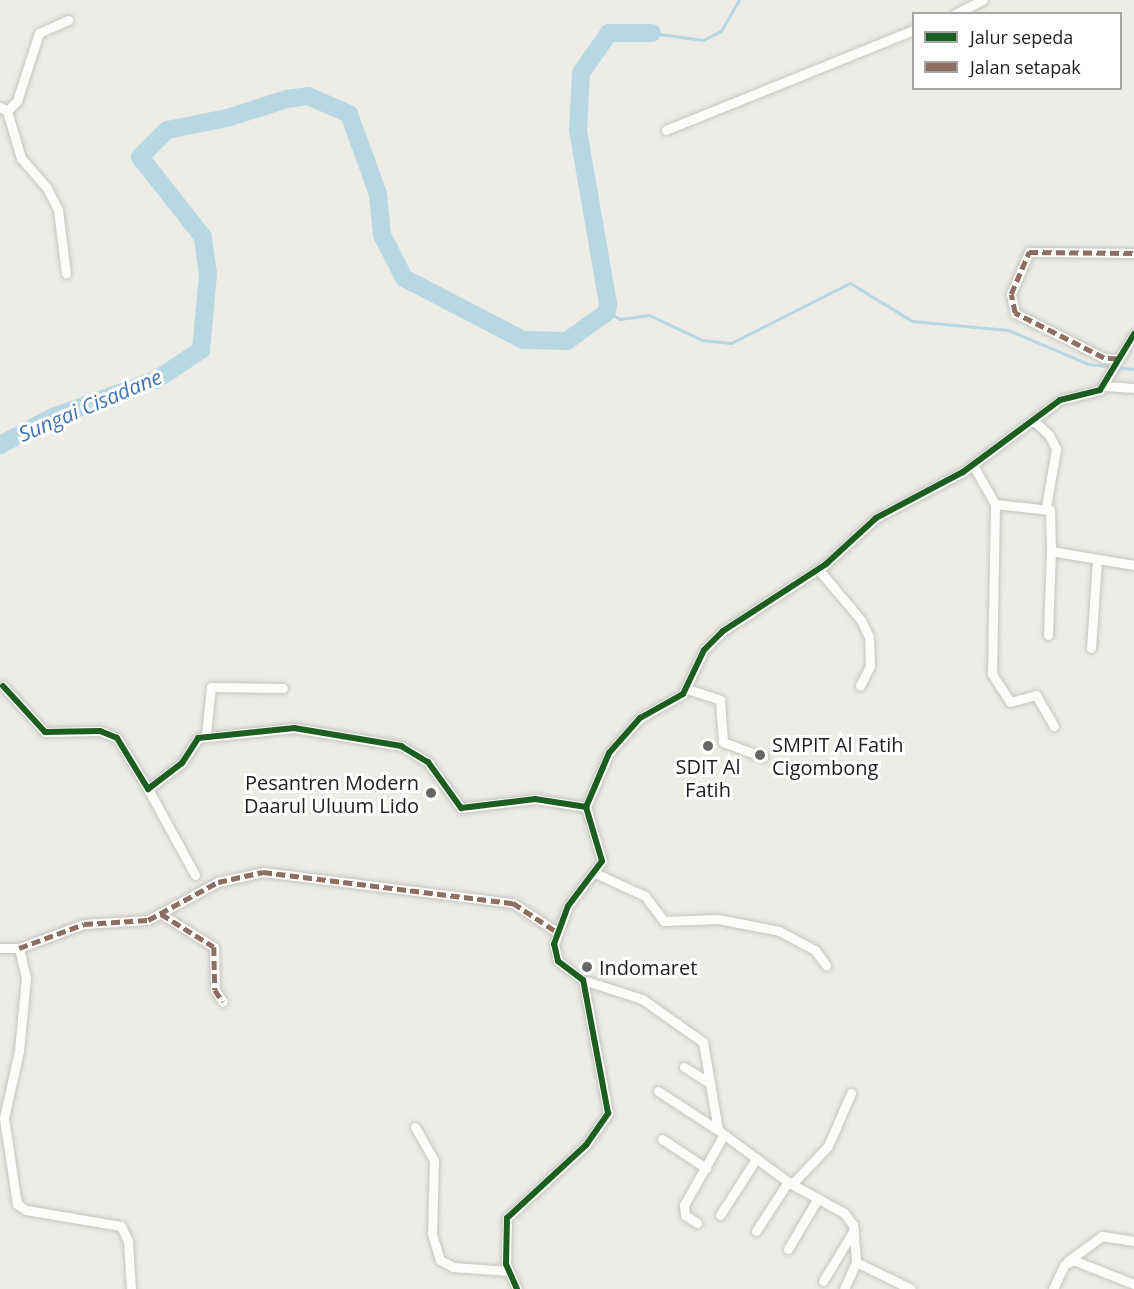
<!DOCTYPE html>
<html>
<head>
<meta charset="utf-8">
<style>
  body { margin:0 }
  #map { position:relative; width:1134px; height:1289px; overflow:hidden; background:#edece6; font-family:"Open Sans",sans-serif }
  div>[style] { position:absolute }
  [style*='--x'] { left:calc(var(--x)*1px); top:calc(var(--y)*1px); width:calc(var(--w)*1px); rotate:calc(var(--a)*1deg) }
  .stream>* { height:3px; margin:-1.5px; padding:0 1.5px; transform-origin:1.5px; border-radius:1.5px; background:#b7d8e3 }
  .river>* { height:18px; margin:-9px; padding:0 9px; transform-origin:9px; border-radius:9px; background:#b7d8e3 }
  .roads { filter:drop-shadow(0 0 2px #c5c5c2) drop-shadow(0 0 2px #c5c5c2) }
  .street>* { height:9px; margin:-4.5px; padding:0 4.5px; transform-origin:4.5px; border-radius:4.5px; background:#fcfcfb }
  .quiet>* { height:4.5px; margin-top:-2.25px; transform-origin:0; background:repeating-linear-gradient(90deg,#8d6e63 0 9px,transparent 0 13.5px) }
  .cycleway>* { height:6px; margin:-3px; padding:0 3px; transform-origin:3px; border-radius:3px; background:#1b5e20 }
  .dots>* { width:16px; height:16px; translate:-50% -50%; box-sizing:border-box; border:3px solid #fff; border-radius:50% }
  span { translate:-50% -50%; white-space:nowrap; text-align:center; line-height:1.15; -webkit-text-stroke:6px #fff; paint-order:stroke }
  .poi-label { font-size:20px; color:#1e1e1e }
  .left { translate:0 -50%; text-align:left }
  .right { translate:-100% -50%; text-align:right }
  .water-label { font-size:21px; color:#4275b6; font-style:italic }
  .legend { position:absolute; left:912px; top:12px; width:210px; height:78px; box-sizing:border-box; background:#fff; border:2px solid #a5a5a5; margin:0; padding:8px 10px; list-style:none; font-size:18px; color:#1e1e1e }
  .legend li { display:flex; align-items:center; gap:12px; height:30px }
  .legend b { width:30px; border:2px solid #a5a5a5 }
</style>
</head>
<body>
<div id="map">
  <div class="stream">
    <i style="--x:652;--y:33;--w:51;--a:7.8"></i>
    <i style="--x:703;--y:40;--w:20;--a:-27"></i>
    <i style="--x:721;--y:31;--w:36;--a:-60"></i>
    <i style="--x:607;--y:312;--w:15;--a:28"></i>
    <i style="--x:620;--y:319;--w:29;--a:-8"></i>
    <i style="--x:649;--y:315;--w:59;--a:25.3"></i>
    <i style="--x:702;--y:340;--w:29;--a:6"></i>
    <i style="--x:731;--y:343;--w:133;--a:-26.8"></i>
    <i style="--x:850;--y:283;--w:73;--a:31.5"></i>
    <i style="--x:912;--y:321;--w:96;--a:5.4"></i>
    <i style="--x:1008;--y:330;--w:87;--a:23"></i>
    <i style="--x:1088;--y:364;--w:46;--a:6.2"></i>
  </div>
  <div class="river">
    <i style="--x:0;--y:445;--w:60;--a:-27.8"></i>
    <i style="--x:53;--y:417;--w:109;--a:-19.8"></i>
    <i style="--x:156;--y:380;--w:54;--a:-33.7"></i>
    <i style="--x:201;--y:350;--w:76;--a:-84.7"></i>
    <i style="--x:208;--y:274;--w:37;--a:-98"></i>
    <i style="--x:203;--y:237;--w:102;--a:-128.2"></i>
    <i style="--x:140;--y:157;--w:38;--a:-45"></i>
    <i style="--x:167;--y:130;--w:61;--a:-11.3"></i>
    <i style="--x:227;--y:118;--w:63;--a:-17.6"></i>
    <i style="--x:287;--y:99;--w:21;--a:-8"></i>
    <i style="--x:308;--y:96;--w:45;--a:23.7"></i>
    <i style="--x:349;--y:114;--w:85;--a:70.1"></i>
    <i style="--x:378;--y:194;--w:41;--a:84.4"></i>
    <i style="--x:382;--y:235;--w:48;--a:62.9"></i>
    <i style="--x:404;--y:278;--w:134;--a:27.5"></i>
    <i style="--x:523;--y:340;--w:44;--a:1.3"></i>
    <i style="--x:567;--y:341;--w:49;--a:-35.9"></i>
    <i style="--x:607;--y:312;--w:8;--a:-83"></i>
    <i style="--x:608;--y:304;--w:176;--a:-99.8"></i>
    <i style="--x:578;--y:131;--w:58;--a:-87"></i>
    <i style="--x:581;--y:73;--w:49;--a:-55"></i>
    <i style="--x:609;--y:33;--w:43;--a:0"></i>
  </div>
  <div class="roads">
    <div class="street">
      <i style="--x:955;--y:14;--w:31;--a:-27"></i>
      <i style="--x:0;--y:107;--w:8;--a:30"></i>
      <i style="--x:7;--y:111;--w:49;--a:73.4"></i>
      <i style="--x:21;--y:158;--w:40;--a:49"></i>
      <i style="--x:47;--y:188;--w:25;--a:63"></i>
      <i style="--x:58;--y:210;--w:64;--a:82.8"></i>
      <i style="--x:7;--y:111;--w:14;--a:-45"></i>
      <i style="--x:17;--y:101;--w:71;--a:-72.1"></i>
      <i style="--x:39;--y:33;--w:32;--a:-24"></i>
      <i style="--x:666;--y:130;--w:267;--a:-22"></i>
      <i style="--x:1117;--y:359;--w:13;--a:-176"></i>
      <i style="--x:1104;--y:358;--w:100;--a:-153.2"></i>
      <i style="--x:1015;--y:313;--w:19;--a:-102"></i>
      <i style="--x:1011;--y:294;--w:46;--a:-66.8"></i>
      <i style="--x:1029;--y:252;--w:105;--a:0.5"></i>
      <i style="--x:1105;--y:386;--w:29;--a:4"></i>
      <i style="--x:1034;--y:421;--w:21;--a:43"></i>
      <i style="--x:1049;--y:435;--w:16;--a:63"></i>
      <i style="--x:1056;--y:449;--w:59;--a:99.8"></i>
      <i style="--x:973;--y:465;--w:45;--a:60.6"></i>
      <i style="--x:995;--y:504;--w:55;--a:6.2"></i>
      <i style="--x:1050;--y:510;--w:41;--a:88.6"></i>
      <i style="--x:1051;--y:551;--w:84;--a:9.6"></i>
      <i style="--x:995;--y:504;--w:170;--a:91"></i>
      <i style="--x:992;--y:674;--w:33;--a:57"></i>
      <i style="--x:1010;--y:702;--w:27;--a:-15"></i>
      <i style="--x:1036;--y:695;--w:36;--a:60"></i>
      <i style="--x:819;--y:570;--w:65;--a:50"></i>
      <i style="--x:861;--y:620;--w:19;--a:65"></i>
      <i style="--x:869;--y:637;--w:29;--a:88"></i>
      <i style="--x:870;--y:666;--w:22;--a:117"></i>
      <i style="--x:1048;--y:635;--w:84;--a:-88"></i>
      <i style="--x:1091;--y:648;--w:89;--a:-86.1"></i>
      <i style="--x:3;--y:686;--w:62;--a:47.6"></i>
      <i style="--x:45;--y:732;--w:55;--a:-1"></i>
      <i style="--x:100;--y:731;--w:18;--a:22"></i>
      <i style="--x:117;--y:738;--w:60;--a:58.7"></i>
      <i style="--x:148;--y:789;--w:43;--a:-37.4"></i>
      <i style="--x:182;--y:763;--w:30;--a:-57"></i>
      <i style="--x:198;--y:738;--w:97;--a:-5.9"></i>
      <i style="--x:294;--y:728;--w:109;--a:9.5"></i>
      <i style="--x:401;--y:746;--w:31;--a:31"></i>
      <i style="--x:428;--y:762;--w:57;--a:54.3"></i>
      <i style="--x:461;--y:808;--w:75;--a:-6.9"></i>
      <i style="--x:535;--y:799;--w:52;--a:8.9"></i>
      <i style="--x:687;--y:689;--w:35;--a:18"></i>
      <i style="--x:720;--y:700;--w:42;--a:85.9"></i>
      <i style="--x:723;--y:742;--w:43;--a:20.6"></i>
      <i style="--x:206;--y:735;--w:48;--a:-84.1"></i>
      <i style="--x:211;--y:687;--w:72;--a:0.8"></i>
      <i style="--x:148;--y:789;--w:98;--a:61.3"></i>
      <i style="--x:595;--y:873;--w:55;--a:24.7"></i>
      <i style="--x:645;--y:896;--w:31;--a:53"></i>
      <i style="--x:664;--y:921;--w:54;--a:-2.1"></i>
      <i style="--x:718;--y:919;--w:62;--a:11.1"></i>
      <i style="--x:779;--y:931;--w:41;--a:27.8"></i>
      <i style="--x:815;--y:950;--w:19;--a:54"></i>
      <i style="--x:161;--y:914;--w:62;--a:31.9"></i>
      <i style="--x:214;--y:947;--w:43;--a:88.7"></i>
      <i style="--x:215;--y:990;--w:14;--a:56"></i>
      <i style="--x:0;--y:948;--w:19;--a:0"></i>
      <i style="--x:19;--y:948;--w:31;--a:77"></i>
      <i style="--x:26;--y:978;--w:73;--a:95.5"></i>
      <i style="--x:19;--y:1051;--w:69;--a:102.6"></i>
      <i style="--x:4;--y:1118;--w:87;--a:81.4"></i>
      <i style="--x:17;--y:1204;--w:11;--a:34"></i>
      <i style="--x:26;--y:1210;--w:96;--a:9.6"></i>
      <i style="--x:121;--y:1226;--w:17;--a:65"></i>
      <i style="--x:128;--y:1241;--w:48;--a:86.4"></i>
      <i style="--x:19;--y:948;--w:69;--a:-20.3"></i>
      <i style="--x:84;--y:924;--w:64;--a:-3.6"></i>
      <i style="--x:148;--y:920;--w:80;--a:-28.5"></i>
      <i style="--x:218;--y:882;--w:46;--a:-12.5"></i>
      <i style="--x:263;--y:872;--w:252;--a:7.1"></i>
      <i style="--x:513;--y:903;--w:53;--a:33.4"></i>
      <i style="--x:583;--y:980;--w:62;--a:17.9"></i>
      <i style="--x:642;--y:999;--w:75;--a:35.2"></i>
      <i style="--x:703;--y:1042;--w:89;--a:80.3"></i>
      <i style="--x:718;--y:1130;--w:87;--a:36.6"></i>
      <i style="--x:788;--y:1182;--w:64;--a:29"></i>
      <i style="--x:844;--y:1213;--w:15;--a:53"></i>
      <i style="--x:853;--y:1225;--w:37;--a:85"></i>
      <i style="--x:856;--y:1262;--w:61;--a:26.1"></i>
      <i style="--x:684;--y:1067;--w:31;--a:32"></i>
      <i style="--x:658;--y:1091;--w:69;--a:33.2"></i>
      <i style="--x:415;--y:1127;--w:38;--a:60"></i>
      <i style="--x:434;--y:1160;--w:74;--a:91.5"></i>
      <i style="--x:432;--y:1234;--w:27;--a:73"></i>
      <i style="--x:440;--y:1260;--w:15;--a:28"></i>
      <i style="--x:453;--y:1267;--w:55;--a:4.2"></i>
      <i style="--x:662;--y:1139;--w:53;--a:33.4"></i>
      <i style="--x:792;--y:1184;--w:52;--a:-46.5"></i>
      <i style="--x:828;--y:1146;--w:58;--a:-66.5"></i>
      <i style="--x:720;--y:1215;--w:67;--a:-57.3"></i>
      <i style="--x:697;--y:1223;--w:14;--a:-146"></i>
      <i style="--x:685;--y:1215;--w:10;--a:-96"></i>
      <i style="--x:684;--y:1205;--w:79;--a:-60.5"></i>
      <i style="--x:756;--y:1231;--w:59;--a:-56.9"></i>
      <i style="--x:788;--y:1249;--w:59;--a:-59.5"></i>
      <i style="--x:1068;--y:1261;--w:42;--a:-36.3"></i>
      <i style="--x:1102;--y:1236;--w:32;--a:9"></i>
      <i style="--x:823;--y:1281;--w:60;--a:-58.7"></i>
      <i style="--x:517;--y:1289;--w:27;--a:-114"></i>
      <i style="--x:506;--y:1264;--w:46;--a:-88.8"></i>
      <i style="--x:507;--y:1218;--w:108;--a:-42.7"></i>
      <i style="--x:586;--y:1145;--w:39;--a:-55"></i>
      <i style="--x:608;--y:1113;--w:135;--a:-100.6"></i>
      <i style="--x:583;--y:980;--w:31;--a:-143"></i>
      <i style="--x:558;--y:961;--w:17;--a:-103"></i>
      <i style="--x:554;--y:944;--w:40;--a:-69.8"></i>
      <i style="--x:568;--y:906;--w:56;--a:-52.9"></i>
      <i style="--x:602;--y:861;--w:56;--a:-106.5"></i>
      <i style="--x:586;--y:807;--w:59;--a:-66.9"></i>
      <i style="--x:609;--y:753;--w:47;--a:-48.5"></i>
      <i style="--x:640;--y:718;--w:49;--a:-29.2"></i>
      <i style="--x:683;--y:694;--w:49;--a:-64.5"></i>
      <i style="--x:704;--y:650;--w:27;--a:-45"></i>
      <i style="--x:723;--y:631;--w:123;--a:-33"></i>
      <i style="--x:826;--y:564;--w:68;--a:-42.6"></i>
      <i style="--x:876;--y:518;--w:98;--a:-27.9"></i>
      <i style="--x:963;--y:472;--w:121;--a:-36.6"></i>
      <i style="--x:1060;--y:400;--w:41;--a:-14"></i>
      <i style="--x:1100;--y:390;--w:66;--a:-58.7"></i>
      <i style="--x:844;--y:1289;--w:30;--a:-66"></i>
      <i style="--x:1053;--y:1289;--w:26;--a:-65"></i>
      <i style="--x:1064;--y:1265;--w:10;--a:-29"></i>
      <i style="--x:1073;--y:1260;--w:66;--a:21.5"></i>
    </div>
  </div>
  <div class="quiet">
    <i style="--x:1117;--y:359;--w:13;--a:-176"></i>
    <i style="--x:1104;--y:358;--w:100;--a:-153.2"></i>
    <i style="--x:1015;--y:313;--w:19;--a:-102"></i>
    <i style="--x:1011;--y:294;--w:46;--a:-66.8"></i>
    <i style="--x:1029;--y:252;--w:105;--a:0.5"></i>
    <i style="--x:161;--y:914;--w:62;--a:31.9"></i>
    <i style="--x:214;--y:947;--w:43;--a:88.7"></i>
    <i style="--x:215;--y:990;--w:14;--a:56"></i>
    <i style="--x:19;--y:948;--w:69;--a:-20.3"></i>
    <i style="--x:84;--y:924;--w:64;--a:-3.6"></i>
    <i style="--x:148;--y:920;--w:80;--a:-28.5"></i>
    <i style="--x:218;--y:882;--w:46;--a:-12.5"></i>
    <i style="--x:263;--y:872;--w:252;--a:7.1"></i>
    <i style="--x:513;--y:903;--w:53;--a:33.4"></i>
  </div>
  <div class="cycleway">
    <i style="--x:3;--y:686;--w:62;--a:47.6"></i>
    <i style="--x:45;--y:732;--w:55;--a:-1"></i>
    <i style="--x:100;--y:731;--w:18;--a:22"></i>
    <i style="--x:117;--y:738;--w:60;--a:58.7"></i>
    <i style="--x:148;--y:789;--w:43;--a:-37.4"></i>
    <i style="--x:182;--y:763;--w:30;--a:-57"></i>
    <i style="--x:198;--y:738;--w:97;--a:-5.9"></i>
    <i style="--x:294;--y:728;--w:109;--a:9.5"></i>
    <i style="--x:401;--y:746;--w:31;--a:31"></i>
    <i style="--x:428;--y:762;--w:57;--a:54.3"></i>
    <i style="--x:461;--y:808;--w:75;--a:-6.9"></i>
    <i style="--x:535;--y:799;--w:52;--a:8.9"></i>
    <i style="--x:517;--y:1289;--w:27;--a:-114"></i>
    <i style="--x:506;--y:1264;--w:46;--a:-88.8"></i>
    <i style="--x:507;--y:1218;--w:108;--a:-42.7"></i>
    <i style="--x:586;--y:1145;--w:39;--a:-55"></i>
    <i style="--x:608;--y:1113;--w:135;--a:-100.6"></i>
    <i style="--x:583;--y:980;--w:31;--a:-143"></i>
    <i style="--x:558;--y:961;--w:17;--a:-103"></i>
    <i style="--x:554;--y:944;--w:40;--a:-69.8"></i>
    <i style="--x:568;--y:906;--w:56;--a:-52.9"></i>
    <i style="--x:602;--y:861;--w:56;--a:-106.5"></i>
    <i style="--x:586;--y:807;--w:59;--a:-66.9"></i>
    <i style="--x:609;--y:753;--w:47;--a:-48.5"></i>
    <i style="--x:640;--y:718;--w:49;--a:-29.2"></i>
    <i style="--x:683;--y:694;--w:49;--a:-64.5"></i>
    <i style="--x:704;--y:650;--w:27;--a:-45"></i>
    <i style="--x:723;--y:631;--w:123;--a:-33"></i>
    <i style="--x:826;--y:564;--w:68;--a:-42.6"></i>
    <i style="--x:876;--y:518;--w:98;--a:-27.9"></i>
    <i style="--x:963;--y:472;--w:121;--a:-36.6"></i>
    <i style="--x:1060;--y:400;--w:41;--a:-14"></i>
    <i style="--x:1100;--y:390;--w:66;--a:-58.7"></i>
  </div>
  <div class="dots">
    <i style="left:708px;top:746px;background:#666664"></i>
    <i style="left:760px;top:755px;background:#666664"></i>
    <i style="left:431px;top:793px;background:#666664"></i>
    <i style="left:587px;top:967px;background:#666664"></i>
  </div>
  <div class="poi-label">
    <span class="left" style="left:772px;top:756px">SMPIT Al Fatih<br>Cigombong</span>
    <span style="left:708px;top:778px">SDIT Al<br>Fatih</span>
    <span class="right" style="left:419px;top:794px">Pesantren Modern<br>Daarul Uluum Lido</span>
    <span class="left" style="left:599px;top:967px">Indomaret</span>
  </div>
  <div class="water-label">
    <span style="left:90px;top:405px;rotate:-23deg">Sungai Cisadane</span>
  </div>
  <ul class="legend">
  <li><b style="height:8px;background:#1b5e20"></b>Jalur sepeda</li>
  <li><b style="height:8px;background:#8d6e63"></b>Jalan setapak</li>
  </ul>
</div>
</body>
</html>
